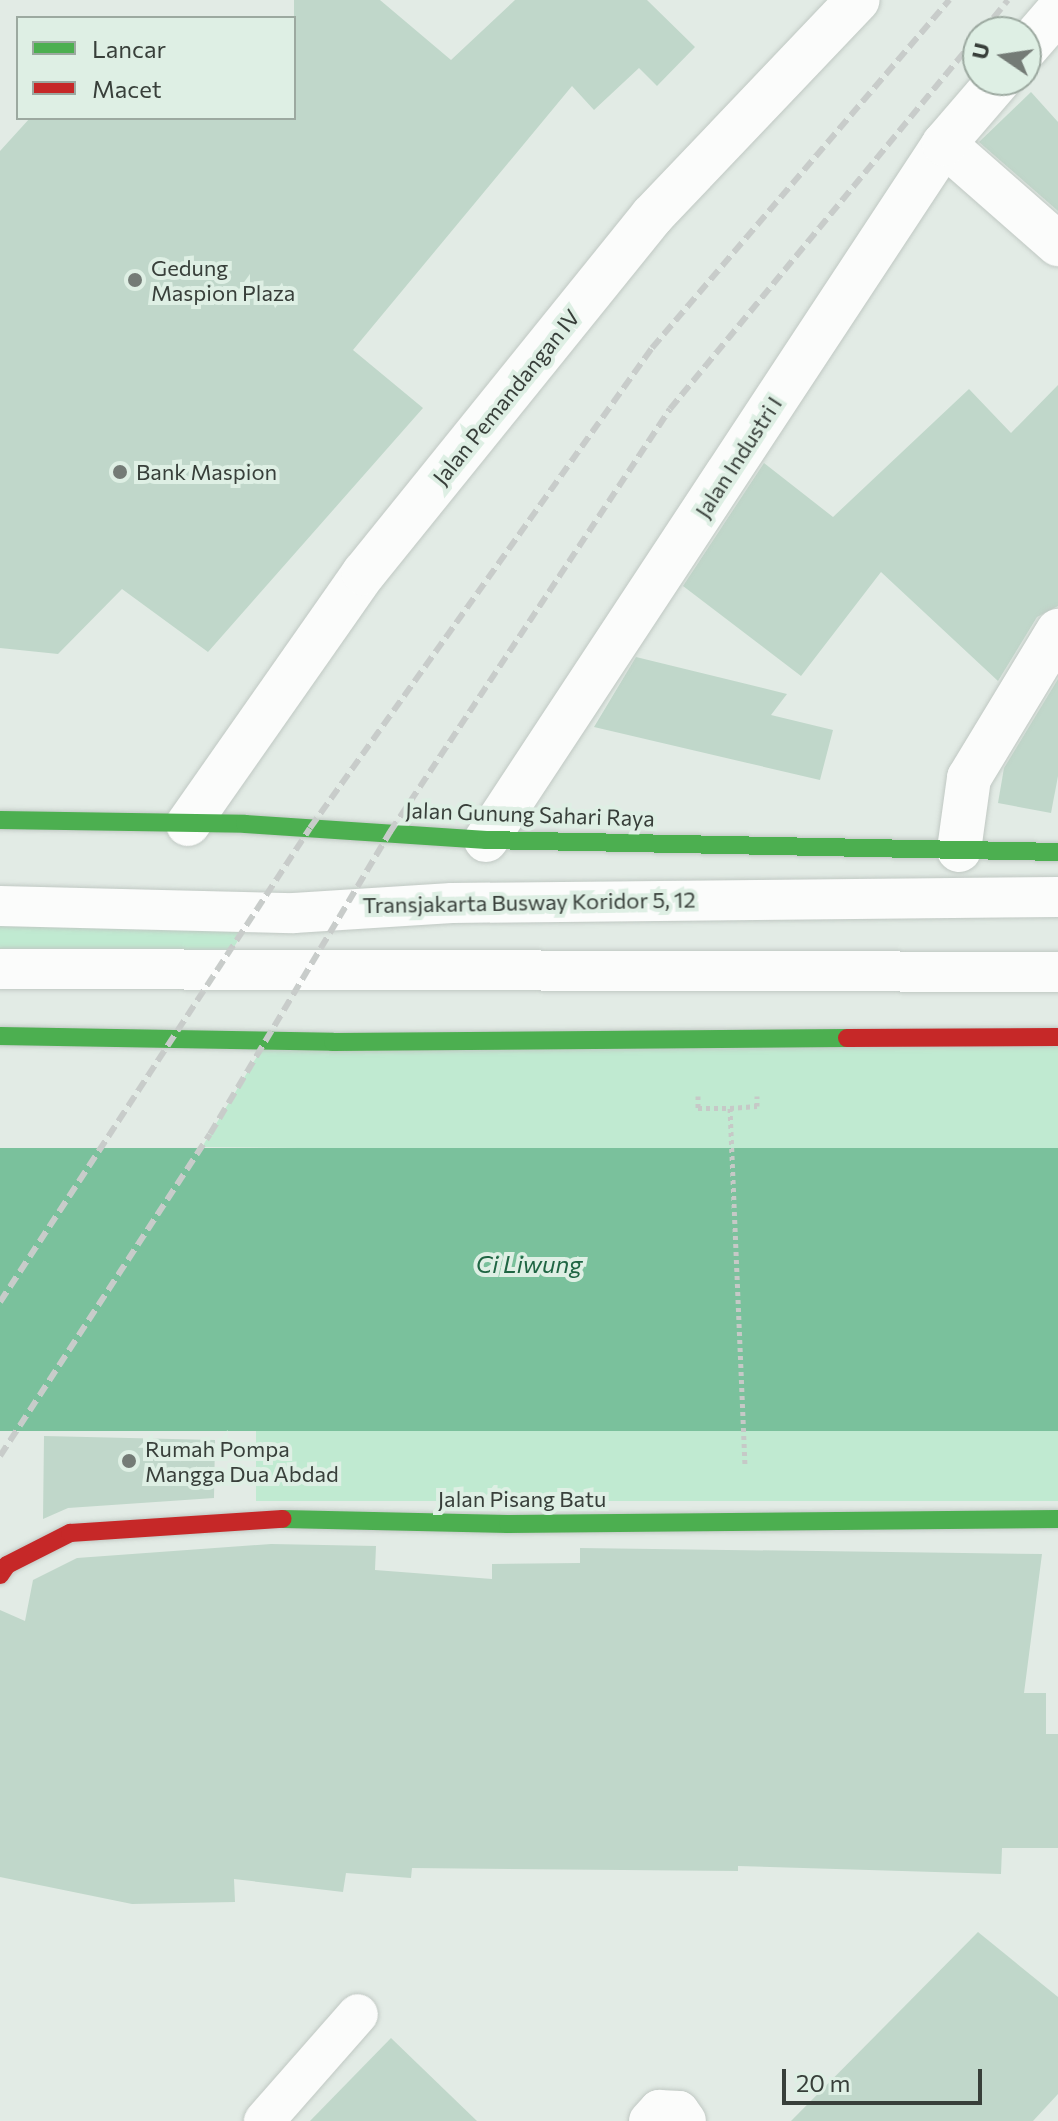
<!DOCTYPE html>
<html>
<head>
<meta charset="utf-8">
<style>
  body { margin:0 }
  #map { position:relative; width:1058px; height:2121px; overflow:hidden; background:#e2ebe5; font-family:Commissioner,sans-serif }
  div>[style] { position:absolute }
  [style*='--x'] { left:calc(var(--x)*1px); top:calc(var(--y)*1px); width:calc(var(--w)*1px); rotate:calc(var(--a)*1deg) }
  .green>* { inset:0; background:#c0ead1; transform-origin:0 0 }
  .water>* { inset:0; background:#7ac19c; transform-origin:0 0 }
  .building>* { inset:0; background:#c0d7ca }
  .path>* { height:5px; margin-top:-2.5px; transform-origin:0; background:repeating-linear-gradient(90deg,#c6c9c7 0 4px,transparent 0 8px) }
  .roads { filter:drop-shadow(0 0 2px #c0c8c3) drop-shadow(0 0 2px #c0c8c3) }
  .lane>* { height:40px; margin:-20px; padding:0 20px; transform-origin:20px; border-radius:20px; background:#fbfcfb }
  .street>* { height:44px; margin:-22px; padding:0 22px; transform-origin:22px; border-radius:22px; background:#fbfcfb }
  .fast>* { height:18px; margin:-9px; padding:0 9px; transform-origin:9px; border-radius:9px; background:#4caf50 }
  .jam>* { height:18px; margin:-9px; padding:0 9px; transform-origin:9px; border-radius:9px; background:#c62828 }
  .rail>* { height:6px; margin-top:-3px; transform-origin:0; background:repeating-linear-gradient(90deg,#c8ccca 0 12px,transparent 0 18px) }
  .dots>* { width:22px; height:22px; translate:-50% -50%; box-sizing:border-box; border:4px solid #deefe4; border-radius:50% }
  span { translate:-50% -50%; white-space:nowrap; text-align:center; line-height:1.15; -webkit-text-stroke:8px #deefe4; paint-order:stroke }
  .poi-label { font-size:22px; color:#383f3a }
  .left { translate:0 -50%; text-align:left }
  .street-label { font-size:22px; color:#383f3a }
  .water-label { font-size:24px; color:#1f6543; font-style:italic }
  .legend { position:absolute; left:16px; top:16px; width:280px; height:104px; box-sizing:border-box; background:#deefe4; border:2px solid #9ca9a0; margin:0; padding:10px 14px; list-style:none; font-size:24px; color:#383f3a }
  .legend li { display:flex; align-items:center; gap:16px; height:40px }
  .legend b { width:40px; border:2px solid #9ca9a0 }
  .north { position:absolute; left:962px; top:16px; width:80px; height:80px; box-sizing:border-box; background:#deefe4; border:2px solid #9ca9a0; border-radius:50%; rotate:283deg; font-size:22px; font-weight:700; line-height:32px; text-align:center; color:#383f3a }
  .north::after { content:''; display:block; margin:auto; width:28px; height:36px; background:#747b76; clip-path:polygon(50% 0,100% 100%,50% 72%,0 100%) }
  .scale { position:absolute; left:782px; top:2069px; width:200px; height:36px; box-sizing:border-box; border:4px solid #383f3a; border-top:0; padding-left:10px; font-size:24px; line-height:28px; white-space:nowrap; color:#383f3a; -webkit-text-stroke:6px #deefe4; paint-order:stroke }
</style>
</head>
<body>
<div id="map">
  <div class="green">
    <i style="clip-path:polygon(0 906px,256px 913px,217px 973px,0 969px)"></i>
    <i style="clip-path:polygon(1058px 1037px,1058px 1156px,202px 1147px,267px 1040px)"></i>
    <i style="left:1058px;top:1427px;width:74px;height:802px;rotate:90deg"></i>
  </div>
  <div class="water">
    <i style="left:0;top:1148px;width:1058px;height:283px"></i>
  </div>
  <div class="building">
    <i style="clip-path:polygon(294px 0,380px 0,451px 60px,515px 0,647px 0,695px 47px,657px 86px,639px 68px,594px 110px,572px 86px,353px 350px,423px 408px,208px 652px,122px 589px,58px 654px,0 648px,0 151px,30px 118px,294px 118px)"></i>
    <i style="clip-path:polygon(1031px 92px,1058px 122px,1058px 211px,979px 142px)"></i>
    <i style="clip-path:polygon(1058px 385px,1058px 606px,1037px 617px,998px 681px,881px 572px,801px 676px,683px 586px,764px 463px,833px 517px,969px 389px,1011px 433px)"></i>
    <i style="clip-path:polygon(636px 657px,787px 694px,771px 715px,833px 730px,820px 780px,594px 727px)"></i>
    <i style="clip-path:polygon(1058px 679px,1058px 776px,1051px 813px,998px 803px,1004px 768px)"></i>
    <i style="clip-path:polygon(44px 1436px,215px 1440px,214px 1498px,68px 1508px,43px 1519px)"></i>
    <i style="clip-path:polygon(271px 1544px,376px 1546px,375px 1570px,492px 1579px,492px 1564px,580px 1563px,580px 1548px,1042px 1554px,1024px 1693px,1046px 1693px,1046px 1734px,1058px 1734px,1058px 1848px,1002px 1848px,1001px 1874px,738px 1866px,738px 1871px,412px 1868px,411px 1878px,346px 1873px,343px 1892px,234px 1879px,235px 1902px,132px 1904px,0 1877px,0 1610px,25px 1621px,33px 1580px,77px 1558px)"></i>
    <i style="clip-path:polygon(978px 1932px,1058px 1997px,1058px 2094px,1033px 2121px,791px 2121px)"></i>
    <i style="clip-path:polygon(391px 2038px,477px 2121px,310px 2121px)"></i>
  </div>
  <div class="path">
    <i style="--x:698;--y:1096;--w:12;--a:90"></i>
    <i style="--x:698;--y:1108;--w:32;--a:0"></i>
    <i style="--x:730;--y:1108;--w:27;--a:-4"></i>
    <i style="--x:757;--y:1106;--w:10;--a:-90"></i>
    <i style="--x:730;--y:1108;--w:356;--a:87.6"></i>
  </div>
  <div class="roads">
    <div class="lane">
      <i style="--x:0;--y:906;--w:294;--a:1.4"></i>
      <i style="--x:294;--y:913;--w:158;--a:-3.6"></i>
      <i style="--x:452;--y:903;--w:606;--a:-0.57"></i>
      <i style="--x:0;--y:969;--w:1058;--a:0.16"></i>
      <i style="--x:264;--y:2121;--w:142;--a:-48.7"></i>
      <i style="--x:649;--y:2121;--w:15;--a:-48"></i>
      <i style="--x:659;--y:2110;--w:20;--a:3"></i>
      <i style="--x:679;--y:2111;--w:12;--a:55"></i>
    </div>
    <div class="street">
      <i style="--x:1026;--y:48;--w:49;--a:-49.1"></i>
      <i style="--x:944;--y:144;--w:152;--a:41.3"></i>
      <i style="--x:188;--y:824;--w:307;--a:-55"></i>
      <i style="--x:364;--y:573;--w:459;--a:-51.1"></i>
      <i style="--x:652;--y:216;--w:298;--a:-46.4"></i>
      <i style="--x:486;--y:840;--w:833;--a:-56.65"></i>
      <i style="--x:944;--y:144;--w:84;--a:-49.3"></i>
      <i style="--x:959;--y:850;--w:73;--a:-82.1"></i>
      <i style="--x:969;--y:778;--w:172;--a:-58.8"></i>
    </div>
    <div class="fast">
      <i style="--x:0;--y:820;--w:245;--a:0.9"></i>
      <i style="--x:245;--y:824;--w:242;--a:3.8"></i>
      <i style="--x:486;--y:840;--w:572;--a:1.2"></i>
      <i style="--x:0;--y:1036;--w:333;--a:1"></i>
      <i style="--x:333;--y:1042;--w:514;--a:-0.45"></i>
      <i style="--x:283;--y:1519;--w:225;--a:1.3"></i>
      <i style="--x:508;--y:1524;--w:550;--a:-0.52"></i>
    </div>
    <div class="jam">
      <i style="--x:847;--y:1038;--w:211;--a:-0.3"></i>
      <i style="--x:0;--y:1575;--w:12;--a:-55"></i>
      <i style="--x:7;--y:1565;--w:71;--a:-26.9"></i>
      <i style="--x:70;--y:1533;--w:213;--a:-3.8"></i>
    </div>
  </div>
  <div class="rail">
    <i style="--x:982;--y:32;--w:41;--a:-50.9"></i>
    <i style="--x:0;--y:1302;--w:566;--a:-56.81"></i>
    <i style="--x:310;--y:828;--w:589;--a:-54.53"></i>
    <i style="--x:652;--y:348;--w:458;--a:-49.5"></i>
    <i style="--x:0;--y:1456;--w:384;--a:-56.9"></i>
    <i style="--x:210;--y:1134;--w:352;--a:-59.2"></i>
    <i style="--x:390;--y:832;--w:507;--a:-56.5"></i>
    <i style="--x:670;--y:409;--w:484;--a:-50.5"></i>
  </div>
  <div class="dots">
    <i style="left:135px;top:280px;background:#747b76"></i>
    <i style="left:120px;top:472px;background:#747b76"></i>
    <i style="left:129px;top:1461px;background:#747b76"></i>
  </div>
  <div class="poi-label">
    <span class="left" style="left:151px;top:280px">Gedung<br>Maspion Plaza</span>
    <span class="left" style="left:136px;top:472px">Bank Maspion</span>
    <span class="left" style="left:145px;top:1461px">Rumah Pompa<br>Mangga Dua Abdad</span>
  </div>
  <div class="street-label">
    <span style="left:506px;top:397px;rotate:-51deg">Jalan Pemandangan IV</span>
    <span style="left:738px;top:457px;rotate:-57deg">Jalan Industri I</span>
    <span style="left:530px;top:814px;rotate:2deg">Jalan Gunung Sahari Raya</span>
    <span style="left:529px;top:902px;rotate:-1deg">Transjakarta Busway Koridor 5, 12</span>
    <span style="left:522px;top:1499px">Jalan Pisang Batu</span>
  </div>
  <div class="water-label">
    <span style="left:529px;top:1264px">Ci Liwung</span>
  </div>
  <ul class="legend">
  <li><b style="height:10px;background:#4caf50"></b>Lancar</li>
  <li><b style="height:10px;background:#c62828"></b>Macet</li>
  </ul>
  <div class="north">U</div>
  <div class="scale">20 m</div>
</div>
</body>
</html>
